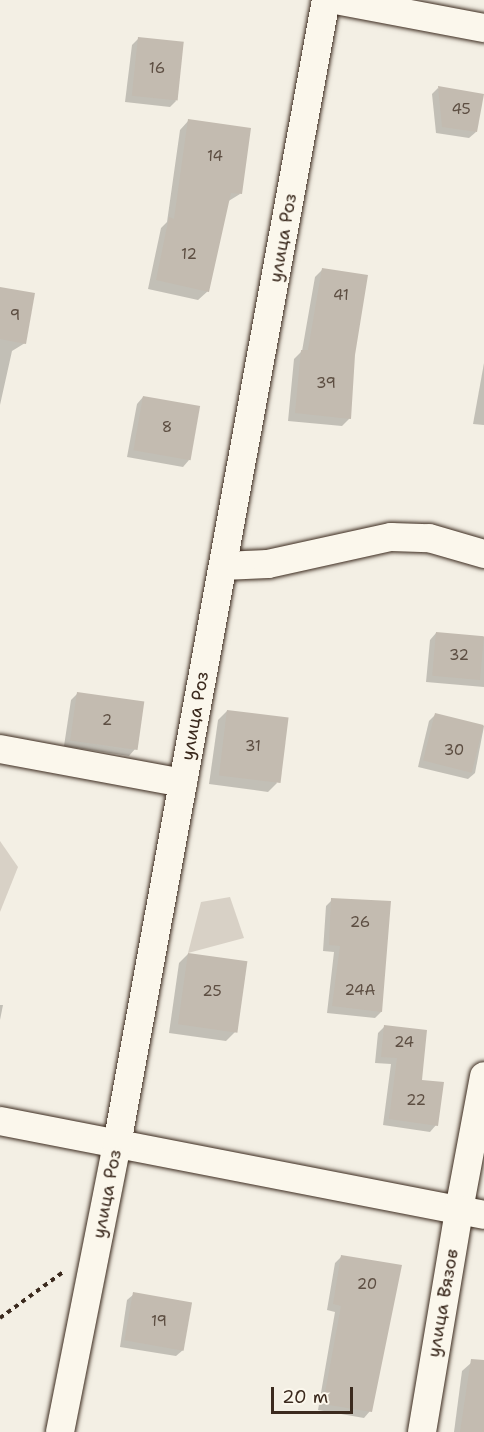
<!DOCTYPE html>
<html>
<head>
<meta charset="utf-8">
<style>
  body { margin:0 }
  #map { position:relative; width:484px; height:1432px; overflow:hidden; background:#f3efe4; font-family:"Shantell Sans",sans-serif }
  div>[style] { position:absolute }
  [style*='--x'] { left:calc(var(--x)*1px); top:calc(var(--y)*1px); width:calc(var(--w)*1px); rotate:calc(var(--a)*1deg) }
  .green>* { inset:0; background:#d8d1c6 }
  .shadow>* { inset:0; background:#0003 }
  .building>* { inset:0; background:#c3bbb0; transform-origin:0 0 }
  .path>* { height:4px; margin-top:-2px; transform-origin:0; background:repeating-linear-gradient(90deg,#3b2a1e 0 4.5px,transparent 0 9px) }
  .roads { filter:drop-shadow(0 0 2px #3b2a1e) drop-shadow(0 0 2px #3b2a1e) }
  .minor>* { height:28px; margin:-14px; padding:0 14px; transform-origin:14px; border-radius:14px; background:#fbf7ec }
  span { translate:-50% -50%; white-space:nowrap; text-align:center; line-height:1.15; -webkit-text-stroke:5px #fbf7ec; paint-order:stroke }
  .number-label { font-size:15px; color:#5d4e42 }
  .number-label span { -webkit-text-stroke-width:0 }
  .street-label { font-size:18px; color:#3b2a1e }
  .scale { position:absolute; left:271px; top:1387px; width:82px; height:27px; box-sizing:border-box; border:3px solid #3b2a1e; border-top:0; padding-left:8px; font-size:18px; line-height:21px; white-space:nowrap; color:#3b2a1e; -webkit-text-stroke:4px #fbf7ec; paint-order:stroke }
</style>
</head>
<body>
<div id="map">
  <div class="green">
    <i style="clip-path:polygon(0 841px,18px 867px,0 912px)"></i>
    <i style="clip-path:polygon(230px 897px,244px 938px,188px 953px,201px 902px)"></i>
  </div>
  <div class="shadow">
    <i style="clip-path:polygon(138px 39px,176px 101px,170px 107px,125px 102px,132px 45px)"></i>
    <i style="clip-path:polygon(438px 88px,476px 132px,469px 138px,436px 133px,432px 94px)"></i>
    <i style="clip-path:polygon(189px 120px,240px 194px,227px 202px,208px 291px,198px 300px,148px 289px,161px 228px,167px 222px,180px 130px)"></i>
    <i style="clip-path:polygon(323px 269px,353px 355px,350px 418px,342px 426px,288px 421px,294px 359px,302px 351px,315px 277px)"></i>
    <i style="clip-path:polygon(0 289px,25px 343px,12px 351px,0 405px)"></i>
    <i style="clip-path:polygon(484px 363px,484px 425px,473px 424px)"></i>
    <i style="clip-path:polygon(143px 397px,189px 460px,183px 467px,127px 457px,137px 404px)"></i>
    <i style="clip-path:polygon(436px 633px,484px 637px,484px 687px,426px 682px,430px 640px)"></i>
    <i style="clip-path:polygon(78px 693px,135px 749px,129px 756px,64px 746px,71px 700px)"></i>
    <i style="clip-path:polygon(227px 711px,277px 783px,268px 792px,209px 784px,218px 720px)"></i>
    <i style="clip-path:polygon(435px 715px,484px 726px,475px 773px,468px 779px,418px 767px,429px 721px)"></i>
    <i style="clip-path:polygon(332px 900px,381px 1012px,375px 1018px,327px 1013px,334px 952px,323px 951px,326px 906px)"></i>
    <i style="clip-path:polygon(188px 954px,235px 1032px,226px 1041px,169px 1033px,179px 963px)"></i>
    <i style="clip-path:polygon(0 1005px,3px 1005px,0 1020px)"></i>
    <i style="clip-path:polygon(384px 1027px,420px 1081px,436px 1125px,430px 1132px,383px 1125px,391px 1064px,375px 1063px,378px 1033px)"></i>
    <i style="clip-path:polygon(341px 1257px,370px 1411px,364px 1418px,318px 1410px,335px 1312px,327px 1310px,335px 1263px)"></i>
    <i style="clip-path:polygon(134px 1294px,183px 1350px,176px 1356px,120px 1347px,127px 1300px)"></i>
    <i style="clip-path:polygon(471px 1363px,484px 1364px,484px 1432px,454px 1432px,462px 1371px)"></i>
  </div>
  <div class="building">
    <i style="left:138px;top:37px;width:46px;height:59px;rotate:6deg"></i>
    <i style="clip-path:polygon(438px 86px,484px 94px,477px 132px,442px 127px)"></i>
    <i style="clip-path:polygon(188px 119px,251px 128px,242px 194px,231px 193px,209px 292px,156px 280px,169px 217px,174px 219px)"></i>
    <i style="clip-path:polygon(322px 268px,368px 275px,355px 355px,351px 419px,295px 413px,301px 350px,308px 350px)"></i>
    <i style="clip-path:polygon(0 287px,35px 293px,26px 344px,0 339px)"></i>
    <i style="left:143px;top:396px;width:58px;height:55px;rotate:10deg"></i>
    <i style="left:436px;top:632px;width:48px;height:44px;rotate:5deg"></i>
    <i style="left:77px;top:692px;width:68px;height:49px;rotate:8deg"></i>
    <i style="left:227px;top:710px;width:62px;height:66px;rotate:7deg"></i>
    <i style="left:435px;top:713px;width:50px;height:49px;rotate:14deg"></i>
    <i style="clip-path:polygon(331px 898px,391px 901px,382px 1012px,332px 1006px,340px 946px,329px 945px)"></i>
    <i style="left:188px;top:953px;width:60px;height:72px;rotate:8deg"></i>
    <i style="clip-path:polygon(384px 1025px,427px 1030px,422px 1080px,444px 1082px,438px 1126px,389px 1119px,397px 1058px,381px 1057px)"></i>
    <i style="clip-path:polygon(341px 1255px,402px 1265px,372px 1412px,323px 1404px,341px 1306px,333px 1304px)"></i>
    <i style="left:133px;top:1292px;width:60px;height:49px;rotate:10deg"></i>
    <i style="clip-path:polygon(471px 1359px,484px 1360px,484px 1432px,460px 1432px)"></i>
  </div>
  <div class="path">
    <i style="--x:0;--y:1318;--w:77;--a:-36"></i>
  </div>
  <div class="roads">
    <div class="minor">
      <i style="--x:336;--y:0;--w:151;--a:10.7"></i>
      <i style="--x:223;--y:566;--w:45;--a:-2.5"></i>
      <i style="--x:268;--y:564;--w:126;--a:-12.4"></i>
      <i style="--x:391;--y:537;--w:38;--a:2"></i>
      <i style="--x:429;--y:538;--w:57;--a:16.2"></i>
      <i style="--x:0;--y:749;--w:186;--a:10.5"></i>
      <i style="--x:0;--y:1121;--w:468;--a:11"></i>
      <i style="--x:459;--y:1210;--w:136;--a:-79.4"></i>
      <i style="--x:60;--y:1432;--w:294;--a:-78.8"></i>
      <i style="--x:117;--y:1144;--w:1163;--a:-79.65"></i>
      <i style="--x:422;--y:1432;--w:225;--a:-80.5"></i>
      <i style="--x:459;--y:1210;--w:25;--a:11"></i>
    </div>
  </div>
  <div class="number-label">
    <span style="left:157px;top:69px">16</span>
    <span style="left:461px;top:110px">45</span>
    <span style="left:215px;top:157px">14</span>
    <span style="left:189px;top:255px">12</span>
    <span style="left:341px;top:296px">41</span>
    <span style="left:15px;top:316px">9</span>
    <span style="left:326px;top:384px">39</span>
    <span style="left:167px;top:428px">8</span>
    <span style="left:459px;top:656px">32</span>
    <span style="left:107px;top:721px">2</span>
    <span style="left:253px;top:747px">31</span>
    <span style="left:454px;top:751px">30</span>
    <span style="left:360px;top:923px">26</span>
    <span style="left:360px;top:991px">24А</span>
    <span style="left:212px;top:992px">25</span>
    <span style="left:404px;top:1043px">24</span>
    <span style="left:416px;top:1101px">22</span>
    <span style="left:367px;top:1285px">20</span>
    <span style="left:159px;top:1322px">19</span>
  </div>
  <div class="street-label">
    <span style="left:283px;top:238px;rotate:-80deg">улица Роз</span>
    <span style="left:195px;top:716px;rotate:-80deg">улица Роз</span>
    <span style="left:107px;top:1194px;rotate:-79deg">улица Роз</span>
    <span style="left:443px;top:1303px;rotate:-80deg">улица Вязов</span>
  </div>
  <div class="scale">20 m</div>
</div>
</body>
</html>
